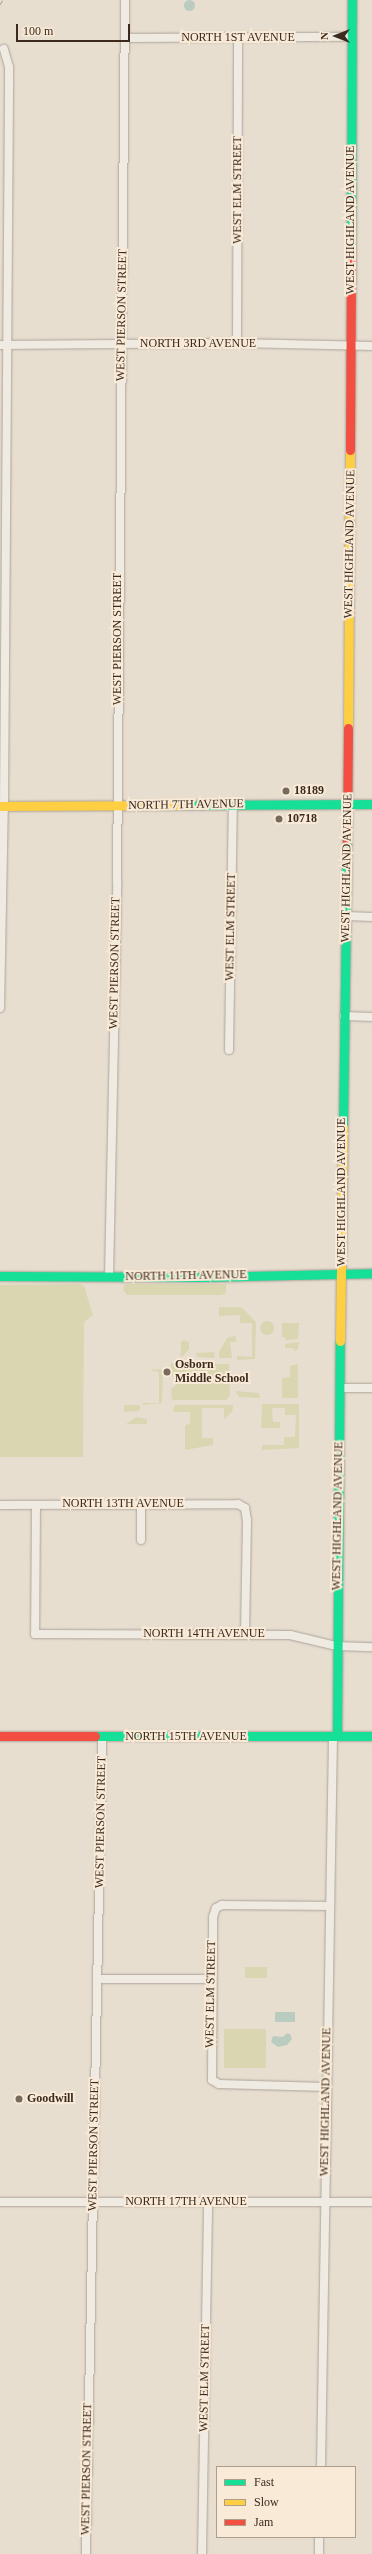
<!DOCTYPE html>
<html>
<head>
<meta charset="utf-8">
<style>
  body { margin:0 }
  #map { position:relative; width:372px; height:2554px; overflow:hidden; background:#e7ded0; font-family:Georgia,serif }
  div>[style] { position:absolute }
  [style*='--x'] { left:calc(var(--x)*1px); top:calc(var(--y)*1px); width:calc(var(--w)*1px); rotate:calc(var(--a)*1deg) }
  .green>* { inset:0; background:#dad6b2; transform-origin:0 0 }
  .round { border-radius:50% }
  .water>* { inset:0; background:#baccc0; transform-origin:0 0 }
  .roads { filter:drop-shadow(0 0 1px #ada398) drop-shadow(0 0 1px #ada398) }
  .street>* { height:8px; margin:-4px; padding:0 4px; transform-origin:4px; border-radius:4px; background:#efeae2 }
  .fast>* { height:9px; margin:-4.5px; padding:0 4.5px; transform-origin:4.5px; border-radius:4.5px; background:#16e098 }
  .slow>* { height:9px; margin:-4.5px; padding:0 4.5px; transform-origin:4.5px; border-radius:4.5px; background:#ffcf43 }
  .jam>* { height:9px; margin:-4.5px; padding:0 4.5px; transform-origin:4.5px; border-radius:4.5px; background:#f24e42 }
  .tram>* { height:1px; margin:-0.5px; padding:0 0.5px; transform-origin:0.5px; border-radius:0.5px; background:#afa8a1 }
  .dots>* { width:11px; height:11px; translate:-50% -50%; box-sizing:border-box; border:2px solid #f8ead6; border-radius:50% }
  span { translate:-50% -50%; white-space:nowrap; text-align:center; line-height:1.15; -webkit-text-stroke:4px #f8ead6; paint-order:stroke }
  .street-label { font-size:12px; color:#3d2a1f }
  .poi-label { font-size:12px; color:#3d2a1f; font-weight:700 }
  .left { translate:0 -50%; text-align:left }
  .legend { position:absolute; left:216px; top:2466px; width:140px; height:72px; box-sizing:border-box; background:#f8ead6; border:1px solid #ad9d8d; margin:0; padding:5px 7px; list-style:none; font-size:12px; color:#3d2a1f }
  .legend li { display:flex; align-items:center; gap:8px; height:20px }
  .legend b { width:20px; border:1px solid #ad9d8d }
  .north { position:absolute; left:316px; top:16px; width:40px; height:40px; -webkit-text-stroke:3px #f8ead6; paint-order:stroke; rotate:270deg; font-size:11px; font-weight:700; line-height:16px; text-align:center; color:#3d2a1f }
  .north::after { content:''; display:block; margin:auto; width:14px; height:18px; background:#3d2a1f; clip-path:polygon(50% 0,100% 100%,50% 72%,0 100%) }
  .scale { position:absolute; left:16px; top:24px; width:114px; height:18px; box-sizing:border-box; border:2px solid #3d2a1f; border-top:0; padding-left:5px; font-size:12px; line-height:14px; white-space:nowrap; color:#3d2a1f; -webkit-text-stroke:3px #f8ead6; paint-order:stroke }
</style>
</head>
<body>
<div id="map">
  <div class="green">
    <i style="clip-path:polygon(80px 1284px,84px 1286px,93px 1315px,84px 1322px,83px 1457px,0 1457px,0 1285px)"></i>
    <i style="clip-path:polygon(124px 1284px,226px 1284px,226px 1289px,225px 1294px,220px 1295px,127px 1295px,123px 1290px)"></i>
    <i style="clip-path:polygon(219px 1307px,241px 1307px,256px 1322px,255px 1359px,237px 1360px,237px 1356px,252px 1357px,252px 1323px,240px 1323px,240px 1315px,219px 1316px)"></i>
    <i class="round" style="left:260px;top:1321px;width:14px;height:14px"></i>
    <i style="clip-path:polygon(282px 1323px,299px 1323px,298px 1339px,285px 1340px,285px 1337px,282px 1337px)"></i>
    <i style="clip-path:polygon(235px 1336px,237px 1342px,230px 1342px,232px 1358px,219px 1358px,219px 1352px,227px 1338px)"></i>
    <i style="clip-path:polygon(183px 1340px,189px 1342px,189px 1349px,182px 1357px,179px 1354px,181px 1354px,181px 1342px)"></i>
    <i style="clip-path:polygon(299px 1342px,298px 1349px,294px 1351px,293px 1348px,285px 1348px,285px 1344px)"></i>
    <i style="clip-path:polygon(215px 1352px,214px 1358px,197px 1357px,196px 1353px)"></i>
    <i style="clip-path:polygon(171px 1363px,229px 1364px,230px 1396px,226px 1400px,172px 1400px,171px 1389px,176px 1385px,175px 1377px,171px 1375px)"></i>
    <i style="clip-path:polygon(298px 1364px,298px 1398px,282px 1398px,282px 1378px,290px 1377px,290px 1366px)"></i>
    <i style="clip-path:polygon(163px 1369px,162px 1403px,143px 1405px,143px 1403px,159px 1403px,159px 1372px,149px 1370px)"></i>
    <i style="clip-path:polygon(235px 1391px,259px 1393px,260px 1398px,239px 1397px)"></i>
    <i style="clip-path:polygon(262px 1404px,299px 1404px,299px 1448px,262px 1450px,262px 1445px,284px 1445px,284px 1437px,295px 1437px,296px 1415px,285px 1415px,285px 1408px,272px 1408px,273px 1422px,280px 1422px,280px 1428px,261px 1428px)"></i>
    <i style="clip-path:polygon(124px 1405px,140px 1405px,140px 1408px,139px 1411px,124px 1412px)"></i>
    <i style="clip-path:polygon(175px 1405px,233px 1405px,233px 1407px,232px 1412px,224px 1419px,224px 1408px,202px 1408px,202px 1438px,213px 1438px,213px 1445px,185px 1450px,185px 1425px,190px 1424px,190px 1412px,173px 1412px)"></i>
    <i style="clip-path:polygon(136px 1417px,147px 1419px,147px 1424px,126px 1424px)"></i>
    <i style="left:245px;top:1967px;width:22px;height:11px"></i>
    <i style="left:224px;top:2029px;width:42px;height:39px"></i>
  </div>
  <div class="water">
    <i class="round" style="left:183.5px;top:-0.5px;width:11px;height:11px"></i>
    <i style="left:275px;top:2012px;width:20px;height:10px"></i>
    <i style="clip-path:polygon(287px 2033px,290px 2034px,292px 2039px,287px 2045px,278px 2047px,271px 2042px,273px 2036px,283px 2037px)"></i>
  </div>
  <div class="roads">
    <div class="street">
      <i style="--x:125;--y:38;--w:227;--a:-0.3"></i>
      <i style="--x:237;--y:343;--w:305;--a:-89.8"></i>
      <i style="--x:0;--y:345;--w:237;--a:-0.5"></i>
      <i style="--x:237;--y:343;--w:135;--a:1.3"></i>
      <i style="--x:346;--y:916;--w:26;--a:2"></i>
      <i style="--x:0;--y:1008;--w:202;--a:-88.9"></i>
      <i style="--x:4;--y:806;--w:725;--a:-89.6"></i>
      <i style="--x:9;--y:81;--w:14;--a:-90"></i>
      <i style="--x:9;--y:67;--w:19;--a:-106"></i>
      <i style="--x:344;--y:1016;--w:28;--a:2"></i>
      <i style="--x:229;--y:1050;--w:245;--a:-89.1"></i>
      <i style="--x:109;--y:1277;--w:396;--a:-88.8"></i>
      <i style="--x:117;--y:881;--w:881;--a:-89.48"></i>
      <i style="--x:340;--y:1388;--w:32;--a:0"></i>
      <i style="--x:141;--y:1504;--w:36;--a:90"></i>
      <i style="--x:0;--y:1505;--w:238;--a:-0.2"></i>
      <i style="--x:238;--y:1504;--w:8;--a:30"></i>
      <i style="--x:245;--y:1508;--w:12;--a:81"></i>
      <i style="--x:247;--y:1520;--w:114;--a:91"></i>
      <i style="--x:36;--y:1505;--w:129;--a:90.4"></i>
      <i style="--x:35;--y:1634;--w:255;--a:0.2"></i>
      <i style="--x:290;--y:1635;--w:47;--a:13.4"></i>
      <i style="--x:336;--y:1646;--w:36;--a:2"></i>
      <i style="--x:98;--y:1979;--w:114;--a:0"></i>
      <i style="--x:326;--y:2087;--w:107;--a:-178.4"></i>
      <i style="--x:219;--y:2084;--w:8;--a:-150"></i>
      <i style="--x:212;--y:2080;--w:163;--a:-89.6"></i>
      <i style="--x:213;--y:1917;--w:9;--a:-72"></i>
      <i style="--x:216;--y:1908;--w:7;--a:-27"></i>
      <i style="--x:222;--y:1905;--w:108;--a:0.5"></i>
      <i style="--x:0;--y:2202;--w:372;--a:0"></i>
      <i style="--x:321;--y:2467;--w:731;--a:-89.06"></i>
      <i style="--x:86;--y:2554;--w:817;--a:-88.88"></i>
      <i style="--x:202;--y:2554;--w:352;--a:-89"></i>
      <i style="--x:319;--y:2554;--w:17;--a:-90"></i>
    </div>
    <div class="fast">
      <i style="--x:351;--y:256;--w:256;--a:-89.8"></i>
      <i style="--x:185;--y:805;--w:187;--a:-0.3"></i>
      <i style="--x:343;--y:1127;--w:286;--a:-89.2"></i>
      <i style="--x:0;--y:1276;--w:202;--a:0.3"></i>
      <i style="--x:202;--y:1277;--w:170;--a:-1.3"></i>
      <i style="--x:95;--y:1736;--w:277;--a:0"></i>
      <i style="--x:337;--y:1736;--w:395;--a:-89.6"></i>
    </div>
    <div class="slow">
      <i style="--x:348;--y:728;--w:278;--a:-89.6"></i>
      <i style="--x:0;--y:806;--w:185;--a:-0.3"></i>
      <i style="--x:340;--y:1341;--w:214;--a:-89.2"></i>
    </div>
    <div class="jam">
      <i style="--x:350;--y:450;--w:194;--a:-89.7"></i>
      <i style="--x:347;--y:841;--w:113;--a:-89.5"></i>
      <i style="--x:0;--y:1736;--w:95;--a:0"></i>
    </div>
  </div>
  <div class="tram">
    <i style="--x:0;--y:4;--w:4;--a:-63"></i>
  </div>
  <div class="dots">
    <i style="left:286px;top:791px;background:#78695d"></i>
    <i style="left:279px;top:819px;background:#78695d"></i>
    <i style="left:167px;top:1372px;background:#78695d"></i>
    <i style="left:19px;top:2099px;background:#78695d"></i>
  </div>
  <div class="street-label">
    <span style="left:238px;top:38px">NORTH 1ST AVENUE</span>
    <span style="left:238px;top:190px;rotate:-90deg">WEST ELM STREET</span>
    <span style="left:351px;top:220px;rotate:-90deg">WEST HIGHLAND AVENUE</span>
    <span style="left:122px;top:315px;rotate:-89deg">WEST PIERSON STREET</span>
    <span style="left:198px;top:344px">NORTH 3RD AVENUE</span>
    <span style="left:350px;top:544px;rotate:-89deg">WEST HIGHLAND AVENUE</span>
    <span style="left:118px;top:639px;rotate:-90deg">WEST PIERSON STREET</span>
    <span style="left:186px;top:805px;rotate:-1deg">NORTH 7TH AVENUE</span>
    <span style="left:347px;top:868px;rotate:-89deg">WEST HIGHLAND AVENUE</span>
    <span style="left:231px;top:927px;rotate:-89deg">WEST ELM STREET</span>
    <span style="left:115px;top:963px;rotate:-89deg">WEST PIERSON STREET</span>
    <span style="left:342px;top:1192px;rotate:-90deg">WEST HIGHLAND AVENUE</span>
    <span style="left:186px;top:1276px;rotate:-1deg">NORTH 11TH AVENUE</span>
    <span style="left:123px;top:1504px">NORTH 13TH AVENUE</span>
    <span style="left:338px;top:1516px;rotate:-89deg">WEST HIGHLAND AVENUE</span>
    <span style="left:204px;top:1634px">NORTH 14TH AVENUE</span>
    <span style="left:186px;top:1737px">NORTH 15TH AVENUE</span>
    <span style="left:101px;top:1822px;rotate:-89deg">WEST PIERSON STREET</span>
    <span style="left:211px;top:1994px;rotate:-89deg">WEST ELM STREET</span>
    <span style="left:326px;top:2102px;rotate:-89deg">WEST HIGHLAND AVENUE</span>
    <span style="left:94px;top:2145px;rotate:-89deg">WEST PIERSON STREET</span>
    <span style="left:186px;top:2202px">NORTH 17TH AVENUE</span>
    <span style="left:205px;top:2378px;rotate:-89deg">WEST ELM STREET</span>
    <span style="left:87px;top:2469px;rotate:-89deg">WEST PIERSON STREET</span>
  </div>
  <div class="poi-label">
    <span class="left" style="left:294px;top:791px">18189</span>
    <span class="left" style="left:287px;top:819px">10718</span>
    <span class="left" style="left:175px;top:1372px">Osborn<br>Middle School</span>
    <span class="left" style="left:27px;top:2099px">Goodwill</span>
  </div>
  <ul class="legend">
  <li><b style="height:5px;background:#16e098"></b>Fast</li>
  <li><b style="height:5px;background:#ffcf43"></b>Slow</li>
  <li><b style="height:5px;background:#f24e42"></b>Jam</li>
  </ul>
  <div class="north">N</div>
  <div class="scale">100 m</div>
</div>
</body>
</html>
